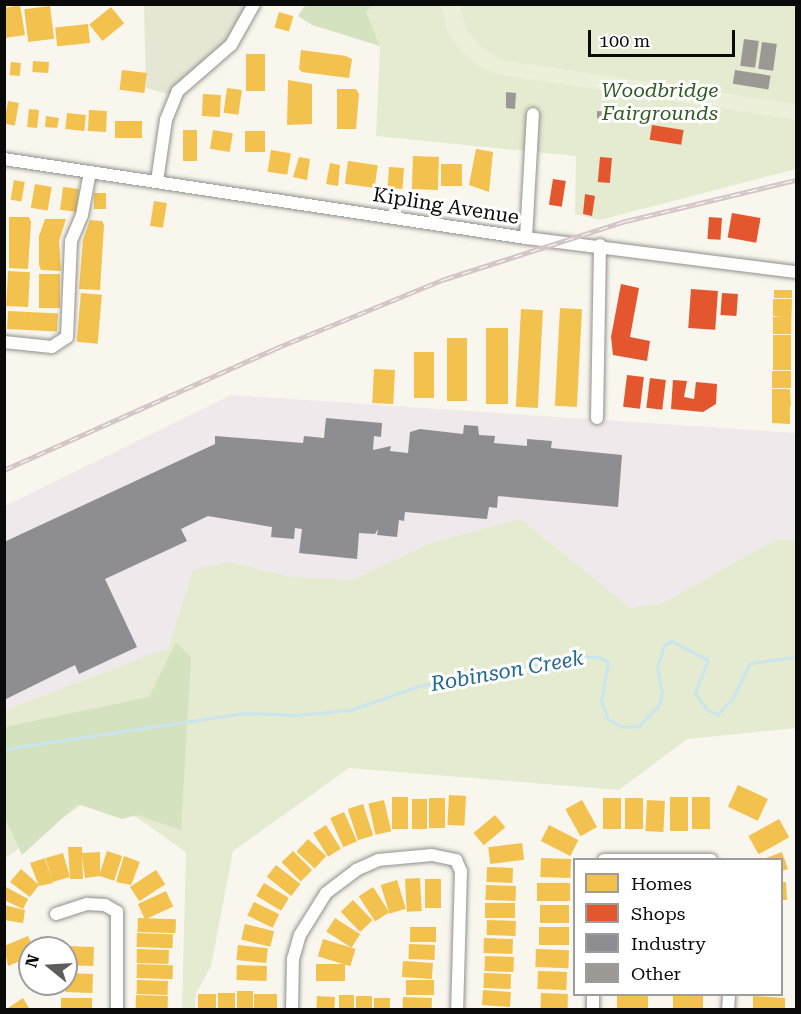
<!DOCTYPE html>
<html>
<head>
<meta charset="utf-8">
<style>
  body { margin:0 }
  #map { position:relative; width:801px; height:1014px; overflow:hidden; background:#f9f6ee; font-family:"Roboto Serif",serif }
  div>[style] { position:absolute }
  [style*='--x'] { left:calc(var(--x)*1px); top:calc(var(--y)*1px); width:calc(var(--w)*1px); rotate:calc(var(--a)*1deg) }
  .industrial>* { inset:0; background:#efe9eb }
  .green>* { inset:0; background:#e4ebd0 }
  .forest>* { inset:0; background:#d5e2bf }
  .cemetery>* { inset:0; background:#e5e7d4 }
  .pitch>* { inset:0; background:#ecf0da }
  .homes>* { inset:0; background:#f2c14e; transform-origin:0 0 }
  .shops>* { inset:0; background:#e4572e; transform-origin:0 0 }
  .industry>* { inset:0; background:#8d8d92 }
  .stream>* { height:3px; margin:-1.5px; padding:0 1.5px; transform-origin:1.5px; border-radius:1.5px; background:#c9e5ee }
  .building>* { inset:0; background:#9c9894; transform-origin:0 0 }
  .roads { filter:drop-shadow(0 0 2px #92908d) drop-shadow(0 0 2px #92908d) }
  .minor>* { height:12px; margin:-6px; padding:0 6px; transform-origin:6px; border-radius:6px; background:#fefefc }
  .rail>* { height:5px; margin-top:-2.5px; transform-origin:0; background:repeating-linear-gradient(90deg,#fff 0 9px,#d4c6c6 0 18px); box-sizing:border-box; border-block:2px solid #d4c6c6 }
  span { translate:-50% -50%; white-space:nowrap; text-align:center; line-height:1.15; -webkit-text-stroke:6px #fff; paint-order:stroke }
  .park-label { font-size:20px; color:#335a23; font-style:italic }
  .street-label { font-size:20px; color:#0a0a0a }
  .water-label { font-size:21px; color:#23688d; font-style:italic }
  .frame { position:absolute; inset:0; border:6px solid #0a0a0a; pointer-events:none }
  .legend { position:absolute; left:573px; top:858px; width:210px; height:138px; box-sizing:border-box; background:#fff; border:2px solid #9d9d9d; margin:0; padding:8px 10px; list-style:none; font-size:18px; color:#0a0a0a }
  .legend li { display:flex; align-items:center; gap:12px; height:30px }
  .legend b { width:30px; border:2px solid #9d9d9d }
  .north { position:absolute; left:18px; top:936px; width:60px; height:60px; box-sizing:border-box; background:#fff; border:2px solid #9d9d9d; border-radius:50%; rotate:288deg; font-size:16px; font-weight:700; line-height:24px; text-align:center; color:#0a0a0a }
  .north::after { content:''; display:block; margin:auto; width:21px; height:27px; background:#5e5d5a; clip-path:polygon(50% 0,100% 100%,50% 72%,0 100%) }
  .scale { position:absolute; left:588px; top:30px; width:147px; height:27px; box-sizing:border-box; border:3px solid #0a0a0a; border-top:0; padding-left:8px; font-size:18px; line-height:21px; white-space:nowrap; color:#0a0a0a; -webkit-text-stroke:4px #fff; paint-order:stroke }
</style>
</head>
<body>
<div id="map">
  <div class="industrial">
    <i style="clip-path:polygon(231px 395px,796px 433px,796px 540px,774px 540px,663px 603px,630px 608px,521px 519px,429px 543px,353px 580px,293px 577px,230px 562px,193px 571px,168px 648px,5px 710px,5px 506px)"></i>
  </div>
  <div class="green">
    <i style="clip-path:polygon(373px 4px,796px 5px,796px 169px,600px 220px,575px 214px,576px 156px,376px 136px,380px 46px,366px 12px)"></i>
    <i style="clip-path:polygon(521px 519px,630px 608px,663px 603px,774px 540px,796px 540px,796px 728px,687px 739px,619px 790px,349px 768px,233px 851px,211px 966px,196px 993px,195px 1009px,182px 1009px,186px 852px,100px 792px,5px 858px,5px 710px,168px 648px,193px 570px,230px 562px,293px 577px,353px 580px,429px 543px)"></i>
  </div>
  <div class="forest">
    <i style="clip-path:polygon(306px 4px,373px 5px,366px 12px,380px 46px,312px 25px,298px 16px)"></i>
    <i style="clip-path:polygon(176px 642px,191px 657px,181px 830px,137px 815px,122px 819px,78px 804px,22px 855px,5px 818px,5px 727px,149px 697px)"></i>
  </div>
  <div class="cemetery">
    <i style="clip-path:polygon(144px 5px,253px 5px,238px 38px,175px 96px,146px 88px)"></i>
  </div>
  <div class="pitch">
    <i style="clip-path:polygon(442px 5px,459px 5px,467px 30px,482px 48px,502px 60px,796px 104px,796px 120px,497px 74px,478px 66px,460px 50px,446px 29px)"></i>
  </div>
  <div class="homes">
    <i style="clip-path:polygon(20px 5px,25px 35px,4px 38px,4px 8px)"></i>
    <i style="left:50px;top:6px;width:33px;height:26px;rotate:83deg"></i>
    <i style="left:111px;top:7px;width:21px;height:28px;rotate:51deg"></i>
    <i style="left:279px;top:12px;width:15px;height:16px;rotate:16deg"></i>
    <i style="left:88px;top:24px;width:19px;height:33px;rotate:84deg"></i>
    <i style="clip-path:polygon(301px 50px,346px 56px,352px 59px,349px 78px,302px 72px,299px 69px)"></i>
    <i style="left:246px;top:54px;width:19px;height:37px"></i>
    <i style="left:33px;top:61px;width:16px;height:11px;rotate:4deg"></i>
    <i style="left:11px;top:62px;width:10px;height:13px;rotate:6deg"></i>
    <i style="left:122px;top:70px;width:25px;height:20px;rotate:7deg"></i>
    <i style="clip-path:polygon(288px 80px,312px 84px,312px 124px,287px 125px)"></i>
    <i style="left:227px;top:88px;width:15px;height:25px;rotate:8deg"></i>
    <i style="clip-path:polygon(337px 89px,356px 89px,359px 94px,356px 129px,337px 129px)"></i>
    <i style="left:203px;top:94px;width:18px;height:22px;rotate:3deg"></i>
    <i style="left:8px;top:101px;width:11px;height:23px;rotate:10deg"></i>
    <i style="left:29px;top:109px;width:10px;height:18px;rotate:6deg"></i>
    <i style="left:89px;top:110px;width:18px;height:21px;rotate:3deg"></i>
    <i style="left:67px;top:113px;width:19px;height:16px;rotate:6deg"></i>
    <i style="clip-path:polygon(46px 116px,59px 118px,57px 128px,45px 127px)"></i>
    <i style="left:115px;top:121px;width:27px;height:17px"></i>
    <i style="left:183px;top:130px;width:14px;height:31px"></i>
    <i style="left:213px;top:130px;width:20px;height:19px;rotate:9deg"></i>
    <i style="left:245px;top:131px;width:20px;height:21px"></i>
    <i style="clip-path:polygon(476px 149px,493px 152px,489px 192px,469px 185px)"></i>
    <i style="left:271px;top:150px;width:20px;height:22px;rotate:9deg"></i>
    <i style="left:413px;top:156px;width:26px;height:33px;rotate:2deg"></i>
    <i style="clip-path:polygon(299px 157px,310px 159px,307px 180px,293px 177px)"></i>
    <i style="left:348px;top:161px;width:30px;height:23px;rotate:8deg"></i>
    <i style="clip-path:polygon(330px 163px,340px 165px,338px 186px,326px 184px)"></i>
    <i style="left:441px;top:164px;width:21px;height:22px"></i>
    <i style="left:389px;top:167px;width:15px;height:21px;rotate:4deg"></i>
    <i style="left:14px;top:180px;width:11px;height:20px;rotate:10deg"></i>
    <i style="left:35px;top:184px;width:17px;height:24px;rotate:10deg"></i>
    <i style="left:63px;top:187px;width:16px;height:23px;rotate:7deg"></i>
    <i style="left:94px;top:193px;width:12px;height:16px"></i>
    <i style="left:154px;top:201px;width:13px;height:25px;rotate:9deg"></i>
    <i style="clip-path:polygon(9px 217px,29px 217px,31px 222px,28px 269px,9px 268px)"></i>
    <i style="clip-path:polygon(45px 219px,66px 219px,59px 241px,61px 271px,41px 270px,39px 265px,39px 236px)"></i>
    <i style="clip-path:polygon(90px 220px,102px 221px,104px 225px,100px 290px,79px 289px,83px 240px)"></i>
    <i style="left:8px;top:271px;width:22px;height:35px;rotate:3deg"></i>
    <i style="left:39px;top:274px;width:21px;height:34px"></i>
    <i style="left:774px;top:290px;width:18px;height:8px"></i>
    <i style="left:81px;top:293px;width:21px;height:49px;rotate:5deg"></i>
    <i style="clip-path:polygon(773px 299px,792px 299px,791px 334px,773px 334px,773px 317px,781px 317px,773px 316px)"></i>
    <i style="left:560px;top:308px;width:22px;height:98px;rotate:3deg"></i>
    <i style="left:521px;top:309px;width:22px;height:98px;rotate:3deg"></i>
    <i style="left:8px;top:311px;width:50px;height:18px;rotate:3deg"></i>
    <i style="left:486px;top:328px;width:22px;height:76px"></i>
    <i style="left:773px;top:335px;width:18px;height:35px"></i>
    <i style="left:447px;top:338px;width:20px;height:63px"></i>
    <i style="left:414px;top:352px;width:20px;height:46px"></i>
    <i style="left:374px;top:369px;width:21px;height:34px;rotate:3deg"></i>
    <i style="left:772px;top:371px;width:19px;height:17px"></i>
    <i style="clip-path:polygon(772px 389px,790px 389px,791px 406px,782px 406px,790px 406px,790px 424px,772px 423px)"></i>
    <i style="left:738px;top:785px;width:33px;height:24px;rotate:25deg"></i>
    <i style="left:449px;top:795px;width:17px;height:30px;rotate:3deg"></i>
    <i style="left:392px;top:797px;width:16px;height:32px"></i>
    <i style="left:670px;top:797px;width:18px;height:34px"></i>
    <i style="left:692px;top:797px;width:18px;height:32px"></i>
    <i style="left:429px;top:798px;width:16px;height:30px"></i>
    <i style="left:603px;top:798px;width:18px;height:31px"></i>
    <i style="left:625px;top:798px;width:18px;height:31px"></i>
    <i style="left:412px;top:799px;width:15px;height:30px"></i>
    <i style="left:384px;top:800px;width:32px;height:16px;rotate:77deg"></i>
    <i style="left:582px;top:800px;width:31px;height:19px;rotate:61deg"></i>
    <i style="left:647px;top:800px;width:18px;height:31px;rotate:3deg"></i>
    <i style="left:363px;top:804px;width:33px;height:16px;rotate:72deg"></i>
    <i style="left:344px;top:812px;width:32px;height:15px;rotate:66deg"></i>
    <i style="left:495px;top:815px;width:16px;height:28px;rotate:50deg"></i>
    <i style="left:779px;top:819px;width:21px;height:35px;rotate:61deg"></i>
    <i style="left:326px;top:825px;width:28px;height:15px;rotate:58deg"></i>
    <i style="left:549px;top:825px;width:33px;height:18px;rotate:27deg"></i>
    <i style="left:308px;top:839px;width:25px;height:17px;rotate:43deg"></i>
    <i style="left:522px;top:843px;width:17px;height:34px;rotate:83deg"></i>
    <i style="clip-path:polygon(68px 847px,82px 847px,82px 853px,100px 852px,100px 876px,85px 878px,82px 857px,83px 879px,70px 879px)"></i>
    <i style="left:107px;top:851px;width:16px;height:26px;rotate:18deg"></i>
    <i style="left:293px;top:851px;width:27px;height:16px;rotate:45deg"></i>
    <i style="clip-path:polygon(782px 852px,788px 869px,782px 871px,782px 860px,761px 860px)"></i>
    <i style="left:63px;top:853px;width:25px;height:18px;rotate:74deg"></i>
    <i style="clip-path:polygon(124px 856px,140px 862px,131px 885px,116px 882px)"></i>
    <i style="clip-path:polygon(45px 858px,53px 883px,39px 886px,30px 863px)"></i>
    <i style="left:541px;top:858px;width:30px;height:19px;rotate:2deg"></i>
    <i style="left:276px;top:865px;width:31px;height:15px;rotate:38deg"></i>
    <i style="left:487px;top:867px;width:26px;height:15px;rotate:2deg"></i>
    <i style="clip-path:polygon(21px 869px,39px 885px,30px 897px,10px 882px)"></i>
    <i style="left:156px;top:870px;width:17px;height:31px;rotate:57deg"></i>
    <i style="left:420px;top:878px;width:33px;height:15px;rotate:87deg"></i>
    <i style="left:425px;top:879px;width:16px;height:29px"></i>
    <i style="left:397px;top:880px;width:30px;height:17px;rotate:73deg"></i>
    <i style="clip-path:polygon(782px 882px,786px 882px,787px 900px,782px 900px)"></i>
    <i style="left:264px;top:883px;width:29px;height:15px;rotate:31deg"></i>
    <i style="left:537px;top:883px;width:33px;height:18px"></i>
    <i style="left:486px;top:885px;width:30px;height:15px;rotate:2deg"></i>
    <i style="clip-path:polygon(4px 886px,28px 899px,23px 909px,4px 900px)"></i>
    <i style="left:373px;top:887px;width:30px;height:17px;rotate:57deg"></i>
    <i style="left:166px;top:891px;width:17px;height:31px;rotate:65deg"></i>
    <i style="left:353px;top:900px;width:28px;height:17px;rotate:46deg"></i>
    <i style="left:254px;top:902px;width:28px;height:15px;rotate:26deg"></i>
    <i style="left:485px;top:903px;width:30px;height:15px"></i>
    <i style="clip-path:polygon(4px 905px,25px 910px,23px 923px,4px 920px)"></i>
    <i style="left:540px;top:905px;width:29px;height:18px"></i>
    <i style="left:138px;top:918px;width:38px;height:14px;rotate:2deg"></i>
    <i style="left:335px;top:918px;width:30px;height:16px;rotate:33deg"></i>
    <i style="left:487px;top:920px;width:29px;height:15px;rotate:2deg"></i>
    <i style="left:245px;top:924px;width:30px;height:16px;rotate:14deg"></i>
    <i style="left:410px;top:927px;width:26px;height:15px"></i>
    <i style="left:539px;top:927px;width:30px;height:18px"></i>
    <i style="left:137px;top:933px;width:36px;height:14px;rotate:2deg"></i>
    <i style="clip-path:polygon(28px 936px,33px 948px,30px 957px,8px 966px,4px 946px)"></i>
    <i style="left:484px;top:938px;width:29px;height:15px;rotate:2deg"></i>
    <i style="left:323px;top:939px;width:34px;height:18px;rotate:17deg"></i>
    <i style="left:409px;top:944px;width:26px;height:15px;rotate:2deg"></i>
    <i style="left:238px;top:945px;width:30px;height:15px;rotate:6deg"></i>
    <i style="left:66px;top:946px;width:28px;height:19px;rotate:2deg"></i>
    <i style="left:137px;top:949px;width:32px;height:14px;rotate:2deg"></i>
    <i style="left:536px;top:949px;width:33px;height:18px;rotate:2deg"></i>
    <i style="left:485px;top:956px;width:29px;height:15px;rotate:2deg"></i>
    <i style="left:403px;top:961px;width:30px;height:16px;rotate:4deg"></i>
    <i style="left:137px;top:964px;width:36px;height:14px;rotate:2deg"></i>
    <i style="left:316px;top:964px;width:29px;height:17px"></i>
    <i style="left:237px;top:965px;width:30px;height:15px;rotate:2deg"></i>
    <i style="left:538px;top:971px;width:29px;height:18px;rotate:2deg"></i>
    <i style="left:66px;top:973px;width:27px;height:19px;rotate:2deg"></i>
    <i style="left:484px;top:973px;width:27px;height:15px;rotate:2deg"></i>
    <i style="left:137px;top:980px;width:31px;height:14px;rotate:2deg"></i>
    <i style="left:406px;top:980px;width:28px;height:15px"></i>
    <i style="left:483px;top:990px;width:28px;height:15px;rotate:4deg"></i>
    <i style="left:237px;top:991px;width:16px;height:19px"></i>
    <i style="left:218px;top:993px;width:17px;height:17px"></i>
    <i style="left:541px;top:993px;width:27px;height:17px;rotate:2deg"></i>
    <i style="left:198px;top:994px;width:18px;height:16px"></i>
    <i style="left:254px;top:994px;width:23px;height:16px"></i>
    <i style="left:617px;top:994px;width:31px;height:16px"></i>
    <i style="left:703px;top:994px;width:16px;height:30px;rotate:90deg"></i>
    <i style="left:136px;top:995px;width:32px;height:15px;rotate:2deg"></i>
    <i style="left:339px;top:995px;width:15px;height:15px"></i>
    <i style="left:317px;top:996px;width:18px;height:14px;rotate:3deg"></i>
    <i style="left:356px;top:996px;width:16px;height:14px"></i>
    <i style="clip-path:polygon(753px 996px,785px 998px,785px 1010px,753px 1010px)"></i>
    <i style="left:403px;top:997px;width:29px;height:13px;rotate:2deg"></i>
    <i style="clip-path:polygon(23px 998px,30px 1010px,5px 1010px)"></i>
    <i style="left:61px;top:998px;width:31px;height:12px"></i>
    <i style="left:374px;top:998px;width:16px;height:12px"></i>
  </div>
  <div class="shops">
    <i style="left:652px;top:125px;width:32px;height:15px;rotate:9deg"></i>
    <i style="left:600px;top:157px;width:12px;height:25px;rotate:5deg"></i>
    <i style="left:553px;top:179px;width:13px;height:26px;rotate:9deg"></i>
    <i style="clip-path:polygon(585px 194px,595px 196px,592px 216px,583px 214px)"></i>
    <i style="left:732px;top:213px;width:29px;height:25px;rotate:10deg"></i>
    <i style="left:709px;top:217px;width:13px;height:22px;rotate:4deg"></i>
    <i style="clip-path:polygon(621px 284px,639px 288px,630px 337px,650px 341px,647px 361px,613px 355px,611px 337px)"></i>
    <i style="left:691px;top:289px;width:27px;height:39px;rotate:4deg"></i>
    <i style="left:722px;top:293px;width:16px;height:22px;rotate:4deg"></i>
    <i style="left:627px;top:375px;width:17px;height:32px;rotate:7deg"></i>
    <i style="left:650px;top:378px;width:16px;height:30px;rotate:7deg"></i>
    <i style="clip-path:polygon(673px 380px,687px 381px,684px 397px,694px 399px,696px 382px,717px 384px,716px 404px,703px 412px,671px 409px)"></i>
  </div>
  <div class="industry">
    <i style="clip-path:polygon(326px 418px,382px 423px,381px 437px,374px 436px,373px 450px,391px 446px,390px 451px,408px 453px,410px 432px,420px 429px,463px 434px,464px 425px,478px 426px,479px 435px,495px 436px,494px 443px,527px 446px,527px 439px,552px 441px,551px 448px,622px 455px,618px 507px,498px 496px,497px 508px,489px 507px,487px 519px,405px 512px,404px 521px,399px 520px,397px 537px,377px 535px,378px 529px,375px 534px,359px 533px,357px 559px,299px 553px,302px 529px,295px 528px,294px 539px,271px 537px,272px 527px,208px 516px,181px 529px,187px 541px,105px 579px,137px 647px,79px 674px,75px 665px,4px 700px,4px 542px,215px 444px,215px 436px,303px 443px,304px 436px,324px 438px)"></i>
  </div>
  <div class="stream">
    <i style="--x:4;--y:749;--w:245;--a:-8.5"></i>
    <i style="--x:246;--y:713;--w:50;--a:2.3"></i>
    <i style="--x:296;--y:715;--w:54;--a:-5.3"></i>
    <i style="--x:350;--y:710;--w:73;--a:-19.2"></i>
    <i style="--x:419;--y:686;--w:162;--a:-10.7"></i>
    <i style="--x:578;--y:656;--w:21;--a:3"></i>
    <i style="--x:599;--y:657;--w:10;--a:29"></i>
    <i style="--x:608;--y:662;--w:40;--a:100"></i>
    <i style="--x:601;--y:701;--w:19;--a:69"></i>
    <i style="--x:608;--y:719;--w:16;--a:30"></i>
    <i style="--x:622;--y:727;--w:17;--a:-3"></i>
    <i style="--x:639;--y:726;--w:29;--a:-46"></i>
    <i style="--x:659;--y:705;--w:12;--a:-76"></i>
    <i style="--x:662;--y:693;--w:25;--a:-101"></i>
    <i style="--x:657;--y:668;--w:24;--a:-73"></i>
    <i style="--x:664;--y:645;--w:9;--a:-27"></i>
    <i style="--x:672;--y:641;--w:41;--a:27.8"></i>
    <i style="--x:708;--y:660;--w:35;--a:112"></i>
    <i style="--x:695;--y:693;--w:21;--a:55"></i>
    <i style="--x:707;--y:710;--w:12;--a:20"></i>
    <i style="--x:718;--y:714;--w:22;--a:-47"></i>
    <i style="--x:733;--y:698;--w:39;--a:-64"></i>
    <i style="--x:750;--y:663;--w:46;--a:-7.4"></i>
  </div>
  <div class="building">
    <i style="left:744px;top:39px;width:15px;height:27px;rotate:8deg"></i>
    <i style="left:762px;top:42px;width:15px;height:27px;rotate:8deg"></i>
    <i style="left:735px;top:70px;width:36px;height:14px;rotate:9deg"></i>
    <i style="clip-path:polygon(506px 92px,516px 93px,515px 109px,506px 108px)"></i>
    <i style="clip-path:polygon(597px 111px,618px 113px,618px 119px,597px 118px)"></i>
  </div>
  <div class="roads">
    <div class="minor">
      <i style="--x:4;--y:159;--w:528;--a:8.61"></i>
      <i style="--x:526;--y:238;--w:272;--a:7.2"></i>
      <i style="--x:157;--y:181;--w:62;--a:-81.6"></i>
      <i style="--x:166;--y:120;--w:31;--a:-68"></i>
      <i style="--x:178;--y:91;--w:70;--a:-41"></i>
      <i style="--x:231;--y:45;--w:47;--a:-60.7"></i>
      <i style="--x:526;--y:238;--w:124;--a:-86.8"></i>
      <i style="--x:4;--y:342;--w:48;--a:5.9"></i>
      <i style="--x:52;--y:347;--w:18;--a:-34"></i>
      <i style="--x:67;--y:337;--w:96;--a:-87.6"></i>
      <i style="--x:71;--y:241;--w:28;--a:-67"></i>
      <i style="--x:82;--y:215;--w:44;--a:-79.5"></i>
      <i style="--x:597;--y:418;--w:173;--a:-89"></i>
      <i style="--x:604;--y:860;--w:107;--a:0"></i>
      <i style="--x:56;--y:914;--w:33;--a:-18"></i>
      <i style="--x:87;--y:904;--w:18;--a:3"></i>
      <i style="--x:105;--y:905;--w:14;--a:30"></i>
      <i style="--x:117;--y:912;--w:98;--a:90"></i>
      <i style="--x:292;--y:1010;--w:51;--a:-88.9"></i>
      <i style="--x:293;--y:959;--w:25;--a:-74"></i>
      <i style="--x:300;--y:935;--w:49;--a:-58.2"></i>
      <i style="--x:326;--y:893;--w:38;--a:-37"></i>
      <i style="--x:356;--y:870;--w:24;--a:-24"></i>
      <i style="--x:378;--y:860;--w:54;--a:-5.3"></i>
      <i style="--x:432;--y:855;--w:25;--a:12"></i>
      <i style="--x:456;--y:860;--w:12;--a:66"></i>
      <i style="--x:461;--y:871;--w:139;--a:91.6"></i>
      <i style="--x:593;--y:1010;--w:16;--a:-90"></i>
      <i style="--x:728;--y:1010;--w:16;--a:-86"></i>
    </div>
  </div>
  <div class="rail">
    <i style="--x:4;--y:470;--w:296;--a:-24.1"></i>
    <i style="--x:274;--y:349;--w:185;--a:-22.3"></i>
    <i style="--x:445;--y:279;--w:190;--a:-17.8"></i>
    <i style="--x:626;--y:221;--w:175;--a:-13.6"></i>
  </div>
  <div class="park-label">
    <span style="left:660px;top:102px">Woodbridge<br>Fairgrounds</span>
  </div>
  <div class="street-label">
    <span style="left:446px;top:206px;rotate:9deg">Kipling Avenue</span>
  </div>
  <div class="water-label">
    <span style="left:507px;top:671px;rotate:-10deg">Robinson Creek</span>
  </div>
  <div class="frame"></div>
  <ul class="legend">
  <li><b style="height:16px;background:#f2c14e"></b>Homes</li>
  <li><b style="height:16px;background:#e4572e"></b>Shops</li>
  <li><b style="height:16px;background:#8d8d92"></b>Industry</li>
  <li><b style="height:16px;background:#9c9894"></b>Other</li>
  </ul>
  <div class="north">N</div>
  <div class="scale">100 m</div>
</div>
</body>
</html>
